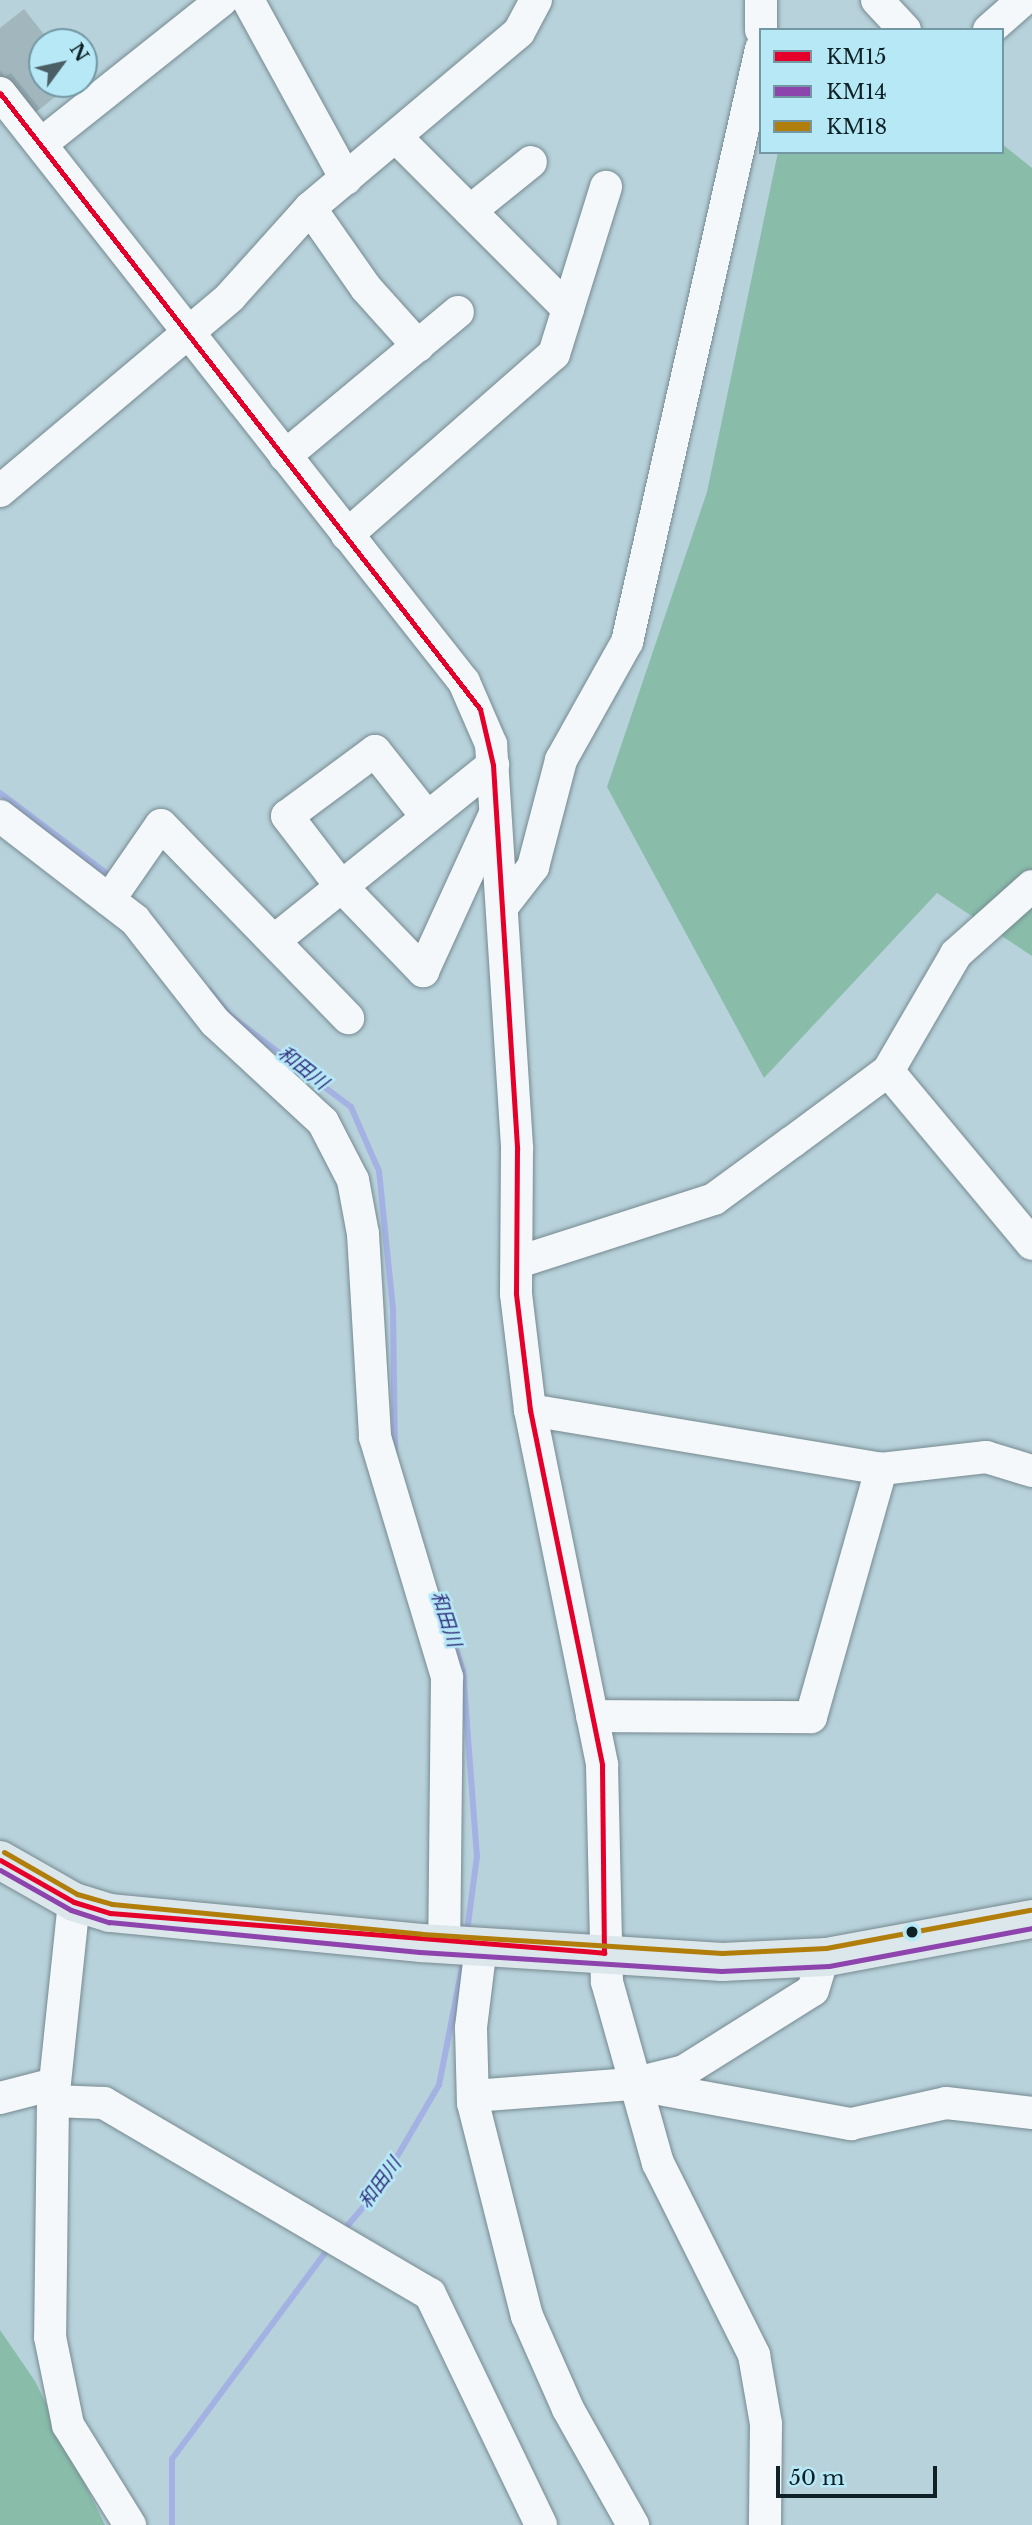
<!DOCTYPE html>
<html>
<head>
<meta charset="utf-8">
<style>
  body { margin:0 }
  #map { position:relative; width:1032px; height:2525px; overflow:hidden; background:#b8d2db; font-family:"Libre Baskerville","Noto Sans JP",serif }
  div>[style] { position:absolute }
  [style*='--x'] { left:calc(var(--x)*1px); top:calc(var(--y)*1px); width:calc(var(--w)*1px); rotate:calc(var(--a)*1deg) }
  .forest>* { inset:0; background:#89bdaa }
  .shadow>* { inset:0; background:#0003 }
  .stream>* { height:6px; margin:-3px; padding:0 3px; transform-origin:3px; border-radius:3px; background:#a4b2e3 }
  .building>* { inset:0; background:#a2b6bd }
  .roads { filter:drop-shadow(0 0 2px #768a91) drop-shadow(0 0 2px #768a91) }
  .minor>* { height:32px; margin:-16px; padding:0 16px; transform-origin:16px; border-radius:16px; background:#f4f8fa }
  .major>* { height:38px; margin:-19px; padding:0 19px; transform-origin:19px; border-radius:19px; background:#dce7eb }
  .bus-1>* { height:5px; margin:-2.5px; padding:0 2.5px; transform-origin:2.5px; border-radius:2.5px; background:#e4002b }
  .bus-2>* { height:5px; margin:-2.5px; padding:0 2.5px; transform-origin:2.5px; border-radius:2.5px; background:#8e44ad }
  .bus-3>* { height:5px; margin:-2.5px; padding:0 2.5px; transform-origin:2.5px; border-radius:2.5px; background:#b17e0b }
  .dots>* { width:19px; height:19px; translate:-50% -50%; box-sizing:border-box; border:4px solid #b7e8f6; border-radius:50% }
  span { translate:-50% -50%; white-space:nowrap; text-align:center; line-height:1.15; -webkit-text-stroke:5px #b7e8f6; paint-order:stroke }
  .water-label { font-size:19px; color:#31317f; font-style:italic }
  .legend { position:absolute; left:759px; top:28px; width:245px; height:126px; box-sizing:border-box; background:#b7e8f6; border:2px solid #7398a3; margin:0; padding:9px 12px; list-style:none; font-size:21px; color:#0e2126 }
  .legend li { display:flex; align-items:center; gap:14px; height:35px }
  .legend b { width:35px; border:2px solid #7398a3 }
  .north { position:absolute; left:28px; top:28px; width:70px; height:70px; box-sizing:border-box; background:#b7e8f6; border:2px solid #7398a3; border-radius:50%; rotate:57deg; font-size:19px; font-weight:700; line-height:28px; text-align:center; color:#0e2126 }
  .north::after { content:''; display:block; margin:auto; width:24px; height:32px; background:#4a5f65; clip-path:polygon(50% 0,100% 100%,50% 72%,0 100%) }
  .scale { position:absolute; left:776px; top:2466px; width:161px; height:32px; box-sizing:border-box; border:4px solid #0e2126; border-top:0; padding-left:9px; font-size:21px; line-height:24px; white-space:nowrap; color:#0e2126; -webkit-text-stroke:5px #b7e8f6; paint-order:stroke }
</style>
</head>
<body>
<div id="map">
  <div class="forest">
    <i style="clip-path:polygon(1002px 144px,1032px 168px,1032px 956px,937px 893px,764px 1078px,607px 787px,707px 492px,778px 152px,1002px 152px)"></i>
    <i style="clip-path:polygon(0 2330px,35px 2381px,105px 2525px,0 2525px)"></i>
  </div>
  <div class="shadow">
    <i style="clip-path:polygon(0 30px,47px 42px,42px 42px,42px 84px,70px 84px,25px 121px,0 94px)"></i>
  </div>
  <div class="stream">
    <i style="--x:0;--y:793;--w:141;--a:37"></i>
    <i style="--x:209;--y:990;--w:35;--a:50"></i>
    <i style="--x:232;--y:1017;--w:149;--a:37.1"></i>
    <i style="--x:351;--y:1107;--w:70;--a:66.4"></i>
    <i style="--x:379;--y:1171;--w:138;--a:84.2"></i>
    <i style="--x:393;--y:1308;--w:150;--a:89.2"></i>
    <i style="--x:441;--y:1601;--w:73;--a:72.6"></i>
    <i style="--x:463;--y:1671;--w:186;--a:85.7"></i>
    <i style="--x:477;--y:1856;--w:77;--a:97.5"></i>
    <i style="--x:342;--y:2232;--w:54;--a:-49.5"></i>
    <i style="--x:377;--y:2191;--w:123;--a:-59.7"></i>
    <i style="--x:439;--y:2085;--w:130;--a:-78.9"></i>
    <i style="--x:172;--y:2525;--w:66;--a:-90"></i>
    <i style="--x:172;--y:2459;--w:265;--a:-53.4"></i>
  </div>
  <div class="building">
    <i style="clip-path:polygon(24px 9px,50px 42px,42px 42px,42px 84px,71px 84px,40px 109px,11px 73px,5px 77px,0 70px,0 28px)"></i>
  </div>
  <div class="roads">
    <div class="minor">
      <i style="--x:248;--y:0;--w:204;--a:61.3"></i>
      <i style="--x:761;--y:0;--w:30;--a:90"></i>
      <i style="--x:877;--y:0;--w:41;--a:47"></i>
      <i style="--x:989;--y:30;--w:45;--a:-41.4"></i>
      <i style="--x:0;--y:93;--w:750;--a:51.77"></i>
      <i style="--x:464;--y:682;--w:68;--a:66.5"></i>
      <i style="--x:491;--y:744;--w:406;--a:86.3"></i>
      <i style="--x:517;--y:1149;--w:145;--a:90.4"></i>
      <i style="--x:516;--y:1294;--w:117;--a:83.1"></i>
      <i style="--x:530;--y:1410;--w:362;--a:78.5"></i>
      <i style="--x:602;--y:1765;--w:217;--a:88.7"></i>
      <i style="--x:607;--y:1982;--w:188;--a:74.3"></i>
      <i style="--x:658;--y:2163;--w:215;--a:63.4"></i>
      <i style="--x:754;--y:2355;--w:70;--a:80.1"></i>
      <i style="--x:766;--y:2424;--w:101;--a:90.6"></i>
      <i style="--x:41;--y:144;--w:231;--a:-38.5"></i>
      <i style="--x:310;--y:208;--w:98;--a:55"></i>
      <i style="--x:366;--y:288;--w:78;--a:48.1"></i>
      <i style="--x:470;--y:211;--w:78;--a:-38.8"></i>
      <i style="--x:568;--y:309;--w:128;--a:-72.7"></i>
      <i style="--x:285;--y:456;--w:225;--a:-39.8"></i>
      <i style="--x:0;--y:491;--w:301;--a:-40.1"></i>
      <i style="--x:230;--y:297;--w:120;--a:-48"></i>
      <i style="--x:310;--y:208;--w:273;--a:-40.1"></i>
      <i style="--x:519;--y:32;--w:36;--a:-62"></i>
      <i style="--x:347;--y:535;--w:275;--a:-41.2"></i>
      <i style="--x:554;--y:354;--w:47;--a:-72.7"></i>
      <i style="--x:568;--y:309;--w:243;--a:-135"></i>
      <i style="--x:0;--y:816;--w:170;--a:37.6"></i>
      <i style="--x:135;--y:920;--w:130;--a:51.9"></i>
      <i style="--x:215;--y:1022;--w:147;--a:42.8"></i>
      <i style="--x:323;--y:1122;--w:65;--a:62.7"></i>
      <i style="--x:353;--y:1180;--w:55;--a:79.5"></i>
      <i style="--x:363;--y:1234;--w:203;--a:86.6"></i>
      <i style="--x:375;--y:1437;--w:251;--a:73.3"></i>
      <i style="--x:447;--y:1677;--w:267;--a:90.6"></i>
      <i style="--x:427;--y:817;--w:84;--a:-128.2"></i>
      <i style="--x:375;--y:751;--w:109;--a:143.5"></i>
      <i style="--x:287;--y:816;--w:87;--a:52.5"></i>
      <i style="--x:340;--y:885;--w:120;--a:46"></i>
      <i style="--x:423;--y:971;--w:173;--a:-65.4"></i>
      <i style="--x:109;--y:900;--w:91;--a:-55.3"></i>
      <i style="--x:161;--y:825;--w:269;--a:45.9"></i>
      <i style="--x:502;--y:907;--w:51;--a:-52.2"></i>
      <i style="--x:533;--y:867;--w:111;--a:-75.3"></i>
      <i style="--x:561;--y:760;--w:135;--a:-60.8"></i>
      <i style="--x:627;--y:642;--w:608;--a:-77.27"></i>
      <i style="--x:275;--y:940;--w:280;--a:-38.8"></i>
      <i style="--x:888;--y:1071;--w:225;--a:50.2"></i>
      <i style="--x:518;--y:1262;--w:206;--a:-17.8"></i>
      <i style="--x:714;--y:1199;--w:97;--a:-36.2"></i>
      <i style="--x:792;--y:1142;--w:119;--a:-36.5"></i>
      <i style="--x:888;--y:1071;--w:135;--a:-59.8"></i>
      <i style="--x:956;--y:954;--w:102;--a:-41.8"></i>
      <i style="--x:530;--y:1410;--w:356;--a:9.5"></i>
      <i style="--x:881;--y:1469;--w:106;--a:-6.5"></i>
      <i style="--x:986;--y:1457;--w:48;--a:16.9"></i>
      <i style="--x:592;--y:1716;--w:219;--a:0.3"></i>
      <i style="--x:811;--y:1717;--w:258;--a:-74.2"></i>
      <i style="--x:74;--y:1902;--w:200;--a:96"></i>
      <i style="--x:53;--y:2101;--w:236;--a:90.7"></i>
      <i style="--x:50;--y:2337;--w:90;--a:78.4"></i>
      <i style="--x:68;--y:2425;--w:118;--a:58.2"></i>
      <i style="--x:481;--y:1946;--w:83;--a:97"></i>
      <i style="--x:471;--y:2028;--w:75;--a:88.5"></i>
      <i style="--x:473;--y:2103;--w:220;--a:75.8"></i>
      <i style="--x:527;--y:2316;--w:102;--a:66.2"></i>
      <i style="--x:568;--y:2409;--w:133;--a:60.7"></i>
      <i style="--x:632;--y:2084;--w:223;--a:10.4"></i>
      <i style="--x:851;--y:2124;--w:97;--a:-12.5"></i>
      <i style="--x:946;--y:2103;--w:87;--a:6.6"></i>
      <i style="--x:473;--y:2096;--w:159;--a:-4.3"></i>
      <i style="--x:632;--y:2084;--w:54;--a:-14"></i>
      <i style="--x:684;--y:2071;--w:152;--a:-32.1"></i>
      <i style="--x:813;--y:1990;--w:34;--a:-73"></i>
      <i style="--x:0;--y:2098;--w:56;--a:-14.5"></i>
      <i style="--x:53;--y:2101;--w:51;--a:2.2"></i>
      <i style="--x:104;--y:2103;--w:378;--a:30.4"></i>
      <i style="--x:430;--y:2294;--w:256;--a:64.3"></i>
    </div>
    <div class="major">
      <i style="--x:0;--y:1860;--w:85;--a:29.6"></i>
      <i style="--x:74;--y:1902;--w:38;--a:17"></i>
      <i style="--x:110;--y:1913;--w:312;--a:5.5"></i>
      <i style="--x:421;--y:1943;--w:302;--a:3.6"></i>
      <i style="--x:722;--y:1962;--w:105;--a:-2.7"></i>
      <i style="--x:827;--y:1957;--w:208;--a:-10.5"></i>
    </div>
  </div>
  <div class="bus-1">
    <i style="--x:0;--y:93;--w:781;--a:52.07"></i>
    <i style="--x:480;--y:709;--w:57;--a:76.9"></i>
    <i style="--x:493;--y:765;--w:385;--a:86.4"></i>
    <i style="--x:517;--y:1149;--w:145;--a:90.4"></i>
    <i style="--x:516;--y:1294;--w:117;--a:83.1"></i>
    <i style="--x:530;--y:1410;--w:362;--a:78.5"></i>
    <i style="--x:602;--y:1765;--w:188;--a:89.4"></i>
    <i style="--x:0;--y:1860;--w:85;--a:29.6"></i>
    <i style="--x:74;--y:1902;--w:38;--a:17"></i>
    <i style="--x:110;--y:1913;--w:496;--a:4.6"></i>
  </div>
  <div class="bus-2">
    <i style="--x:0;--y:1870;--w:81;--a:29.4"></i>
    <i style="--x:71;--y:1910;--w:40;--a:18"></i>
    <i style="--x:109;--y:1922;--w:312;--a:5.5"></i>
    <i style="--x:420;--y:1952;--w:302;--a:3.6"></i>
    <i style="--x:721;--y:1971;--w:108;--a:-2.7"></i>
    <i style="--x:829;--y:1966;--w:207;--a:-10.6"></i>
  </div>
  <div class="bus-3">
    <i style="--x:4;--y:1852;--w:84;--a:29.9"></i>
    <i style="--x:77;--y:1894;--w:36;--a:16"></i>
    <i style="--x:112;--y:1904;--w:311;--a:5.5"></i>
    <i style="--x:422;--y:1934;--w:301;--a:3.6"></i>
    <i style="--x:722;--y:1953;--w:104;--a:-2.8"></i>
    <i style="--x:826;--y:1948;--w:208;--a:-10.6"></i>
  </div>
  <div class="dots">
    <i style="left:912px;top:1932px;background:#0e2126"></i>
  </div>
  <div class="water-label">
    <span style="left:303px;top:1068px;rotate:38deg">和田川</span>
    <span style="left:446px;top:1619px;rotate:72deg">和田川</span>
    <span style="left:380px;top:2183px;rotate:-54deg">和田川</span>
  </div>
  <ul class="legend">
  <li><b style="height:9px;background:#e4002b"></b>KM15</li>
  <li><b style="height:9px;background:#8e44ad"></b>KM14</li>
  <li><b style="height:9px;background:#b17e0b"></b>KM18</li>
  </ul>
  <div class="north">N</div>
  <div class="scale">50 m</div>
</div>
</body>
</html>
